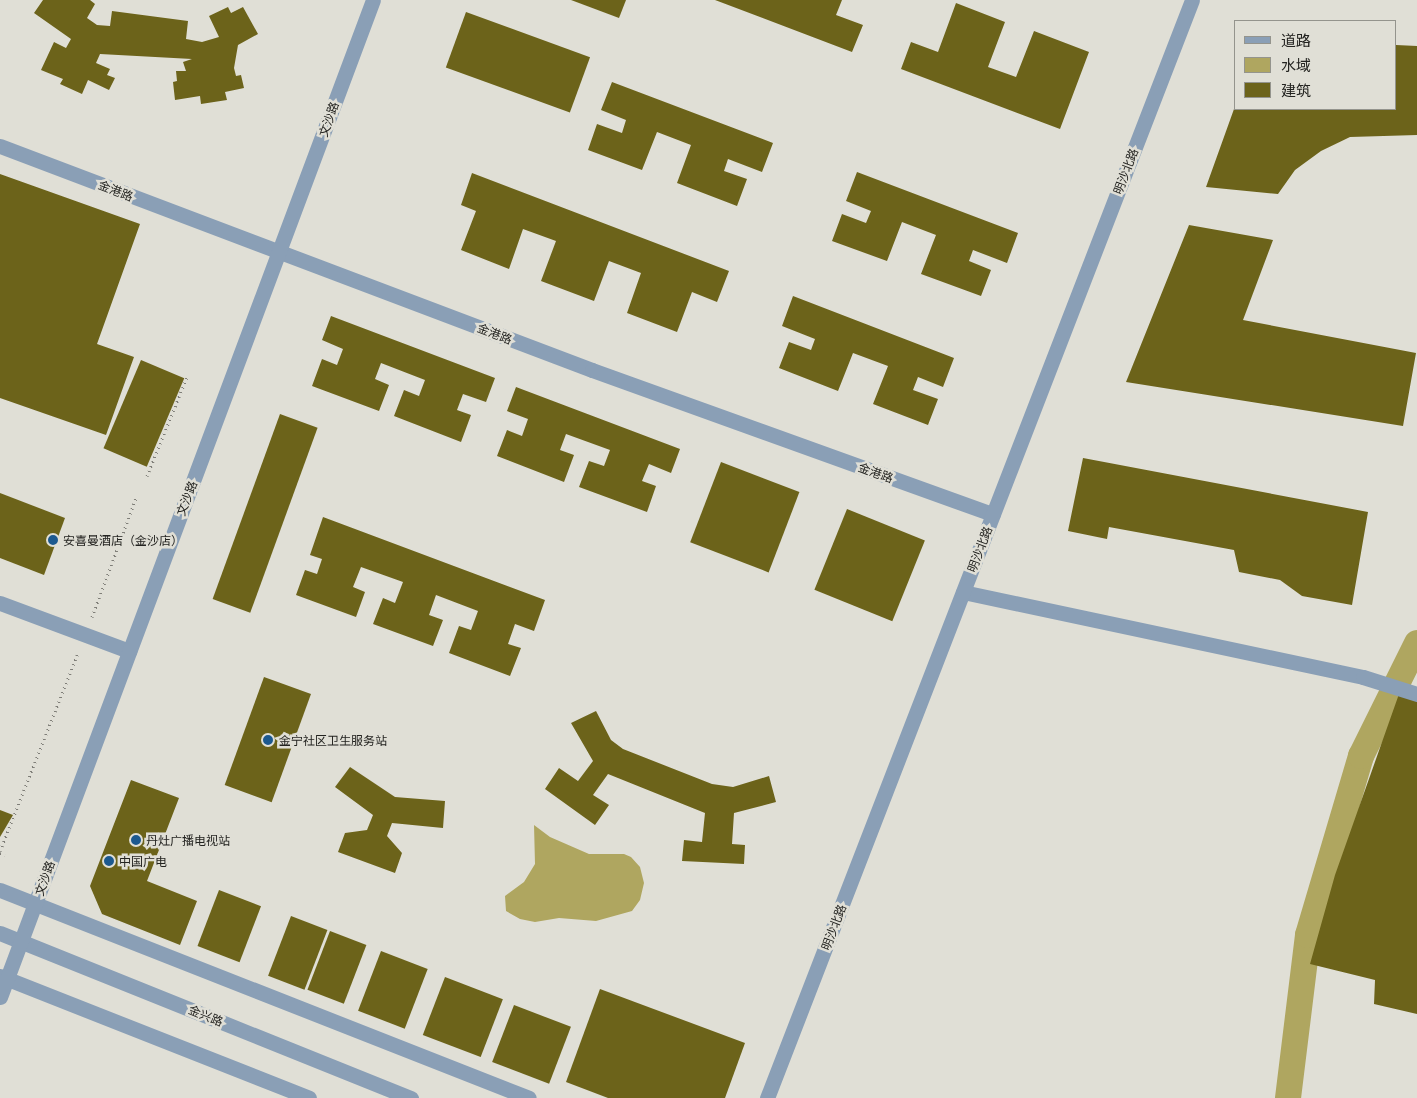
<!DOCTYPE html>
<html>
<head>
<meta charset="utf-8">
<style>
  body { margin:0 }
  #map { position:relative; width:1417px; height:1098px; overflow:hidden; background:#e0dfd6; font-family:Georgia,"Noto Sans SC",serif }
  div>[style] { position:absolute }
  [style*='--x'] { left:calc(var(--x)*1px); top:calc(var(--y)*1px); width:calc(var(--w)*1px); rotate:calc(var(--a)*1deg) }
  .water>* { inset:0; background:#afa660 }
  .canal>* { height:26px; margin:-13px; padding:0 13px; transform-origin:13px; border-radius:13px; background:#afa660 }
  .building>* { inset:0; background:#6c631a; transform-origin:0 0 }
  .path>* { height:3px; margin-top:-1.5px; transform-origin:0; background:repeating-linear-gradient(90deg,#7f7e78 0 1px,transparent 0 5px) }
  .minor>* { height:15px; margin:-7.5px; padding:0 7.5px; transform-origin:7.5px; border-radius:7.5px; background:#8a9fb6 }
  .dots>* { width:14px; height:14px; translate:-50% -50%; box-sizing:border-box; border:2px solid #e0dfd6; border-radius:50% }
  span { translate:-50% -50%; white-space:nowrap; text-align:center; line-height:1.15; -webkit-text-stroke:5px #e0dfd6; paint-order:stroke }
  .street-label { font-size:12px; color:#232320 }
  .poi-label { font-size:12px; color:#232320 }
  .left { translate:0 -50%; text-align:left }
  .legend { position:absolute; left:1234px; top:20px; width:162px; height:90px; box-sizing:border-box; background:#e0dfd6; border:1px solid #94948d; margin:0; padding:6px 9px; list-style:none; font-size:15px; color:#232320 }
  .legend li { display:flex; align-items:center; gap:10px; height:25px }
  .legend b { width:25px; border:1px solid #94948d }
</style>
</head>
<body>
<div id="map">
  <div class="water">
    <i style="clip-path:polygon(534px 825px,550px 837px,589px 854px,624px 854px,631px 857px,640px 867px,644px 883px,640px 900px,632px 911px,596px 921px,559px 918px,535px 922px,520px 919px,506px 911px,505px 896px,524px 882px,535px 864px)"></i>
  </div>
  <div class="canal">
    <i style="--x:1288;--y:1098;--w:164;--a:-83"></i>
    <i style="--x:1308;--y:935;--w:187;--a:-73.5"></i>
    <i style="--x:1361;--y:756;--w:126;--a:-63.6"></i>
  </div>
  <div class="building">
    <i style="clip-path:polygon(43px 0,90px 0,95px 4px,87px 18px,97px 25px,110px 26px,112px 11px,188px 21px,186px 39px,202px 42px,219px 37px,209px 16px,228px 7px,231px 13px,243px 7px,258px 34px,238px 45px,234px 68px,236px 76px,241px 75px,244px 88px,225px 92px,227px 100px,201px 104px,200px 96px,175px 100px,173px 82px,177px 81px,176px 71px,186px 71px,183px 62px,192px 59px,100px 54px,96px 63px,110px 69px,107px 75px,115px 78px,109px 90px,88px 80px,82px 94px,60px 84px,63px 79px,41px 70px,54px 42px,66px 48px,71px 39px,34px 13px)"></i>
    <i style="clip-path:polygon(571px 0,626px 0,619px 18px)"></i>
    <i style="clip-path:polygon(715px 0,842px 0,836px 15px,863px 25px,852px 52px)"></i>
    <i style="clip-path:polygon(956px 3px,1005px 22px,988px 67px,1016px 77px,1034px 31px,1089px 52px,1060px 129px,901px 69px,911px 42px,938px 52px)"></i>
    <i style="left:466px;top:12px;width:132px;height:59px;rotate:20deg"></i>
    <i style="clip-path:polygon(1396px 45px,1417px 46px,1417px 135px,1350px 137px,1321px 151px,1295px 170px,1278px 194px,1206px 187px,1234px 109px,1396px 109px)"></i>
    <i style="clip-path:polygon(612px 82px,773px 143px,762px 172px,728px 159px,724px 171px,747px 179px,737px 206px,677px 183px,691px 145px,657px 132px,642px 170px,588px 150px,597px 124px,622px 133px,626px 120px,601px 110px)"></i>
    <i style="clip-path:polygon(857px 172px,1018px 233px,1007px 263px,973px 250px,969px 261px,991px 270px,981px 296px,921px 274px,936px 235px,902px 222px,887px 261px,832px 241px,842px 214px,866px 223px,871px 211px,846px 201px)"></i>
    <i style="clip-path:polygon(472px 173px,729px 271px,717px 302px,692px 292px,677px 332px,627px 313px,641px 273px,609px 261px,594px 301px,541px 281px,556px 241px,523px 229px,509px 269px,461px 250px,476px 211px,461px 205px)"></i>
    <i style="clip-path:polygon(0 174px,140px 224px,97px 344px,134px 357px,106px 435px,0 398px)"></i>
    <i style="clip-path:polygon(1189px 225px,1273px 240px,1243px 320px,1416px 353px,1403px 426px,1126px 382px)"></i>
    <i style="clip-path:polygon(793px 296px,954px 358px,943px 387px,918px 377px,913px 390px,938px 399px,928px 425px,873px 404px,888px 366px,853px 353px,838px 391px,779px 368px,789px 342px,811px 350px,815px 339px,782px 326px)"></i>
    <i style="clip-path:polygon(331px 316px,495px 378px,486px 402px,463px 394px,457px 410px,471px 415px,461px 442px,394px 416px,404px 390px,419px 396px,425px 380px,381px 363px,375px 379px,389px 385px,379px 411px,312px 386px,322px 359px,337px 365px,343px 349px,322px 340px)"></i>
    <i style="left:141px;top:360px;width:47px;height:96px;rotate:23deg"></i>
    <i style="clip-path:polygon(516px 387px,680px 449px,671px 473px,649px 464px,642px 481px,656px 486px,647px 512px,579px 487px,589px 461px,604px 466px,610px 450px,566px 434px,560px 450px,574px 455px,564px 482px,497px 456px,507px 430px,522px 436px,528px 419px,507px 411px)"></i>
    <i style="left:280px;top:414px;width:40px;height:197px;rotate:20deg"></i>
    <i style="clip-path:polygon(1083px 458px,1368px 512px,1352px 605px,1302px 596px,1280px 580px,1239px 572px,1234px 550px,1109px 527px,1107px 539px,1068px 531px)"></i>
    <i style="left:721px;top:462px;width:84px;height:86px;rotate:21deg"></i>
    <i style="clip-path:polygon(0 493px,65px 518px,44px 575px,0 558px)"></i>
    <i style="left:847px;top:509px;width:84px;height:87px;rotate:22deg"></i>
    <i style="clip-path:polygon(323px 517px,545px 600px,534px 631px,515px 624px,508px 644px,521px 648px,510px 676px,449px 653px,459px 626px,471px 630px,478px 611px,436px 595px,429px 615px,443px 620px,433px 646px,373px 624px,383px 598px,395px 603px,403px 582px,361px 567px,353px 587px,365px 592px,356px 617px,296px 595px,305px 570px,317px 574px,322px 559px,310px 555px)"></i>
    <i style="left:264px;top:677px;width:50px;height:115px;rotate:20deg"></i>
    <i style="clip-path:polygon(1399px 694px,1417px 700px,1417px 1014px,1374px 1004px,1375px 980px,1310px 964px,1335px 875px)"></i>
    <i style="clip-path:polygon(596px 711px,611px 740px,623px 749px,712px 784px,733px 787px,769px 776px,776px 802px,734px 813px,732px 844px,745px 845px,744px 864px,682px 861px,684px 840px,702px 842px,705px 813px,608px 774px,593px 795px,609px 805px,595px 825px,545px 789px,559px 768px,578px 781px,593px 761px,571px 723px)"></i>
    <i style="clip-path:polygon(350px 767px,395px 797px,445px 801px,443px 828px,392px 823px,387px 836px,402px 853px,395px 873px,338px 852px,345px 833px,367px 830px,373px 815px,335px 787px)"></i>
    <i style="clip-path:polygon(131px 780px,179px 798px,147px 881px,197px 901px,180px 945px,102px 914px,90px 886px)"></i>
    <i style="clip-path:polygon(0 810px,13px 815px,0 837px)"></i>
    <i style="left:219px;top:890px;width:45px;height:60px;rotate:21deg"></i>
    <i style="left:291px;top:916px;width:39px;height:64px;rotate:21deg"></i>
    <i style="left:330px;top:931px;width:39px;height:63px;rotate:21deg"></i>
    <i style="left:381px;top:951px;width:50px;height:64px;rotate:21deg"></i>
    <i style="left:445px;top:977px;width:62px;height:62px;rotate:21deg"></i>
    <i style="clip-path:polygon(600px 989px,745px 1043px,725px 1098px,608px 1098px,566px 1082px)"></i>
    <i style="left:514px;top:1005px;width:61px;height:61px;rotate:21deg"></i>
  </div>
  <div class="path">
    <i style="--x:147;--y:476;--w:107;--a:-68"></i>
    <i style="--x:92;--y:617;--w:127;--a:-69.7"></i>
    <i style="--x:0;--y:851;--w:213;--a:-68.5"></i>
    <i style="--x:0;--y:853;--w:5;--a:22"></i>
  </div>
  <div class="minor">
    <i style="--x:0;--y:146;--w:633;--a:20.73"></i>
    <i style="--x:592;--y:370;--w:426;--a:19.8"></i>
    <i style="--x:963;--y:592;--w:409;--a:12"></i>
    <i style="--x:1363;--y:677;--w:57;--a:17.5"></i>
    <i style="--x:0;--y:603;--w:138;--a:20.4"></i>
    <i style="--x:0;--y:890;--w:568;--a:21.46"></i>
    <i style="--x:0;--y:933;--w:443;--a:21.9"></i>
    <i style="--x:0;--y:976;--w:332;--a:21.5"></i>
    <i style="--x:0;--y:997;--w:1064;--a:-69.49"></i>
    <i style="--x:767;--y:1098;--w:1177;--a:-68.84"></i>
  </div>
  <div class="dots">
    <i style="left:53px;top:540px;background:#1c598f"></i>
    <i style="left:268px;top:740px;background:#1c598f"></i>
    <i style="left:136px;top:840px;background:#1c598f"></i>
    <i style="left:109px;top:861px;background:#1c598f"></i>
  </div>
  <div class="street-label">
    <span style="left:328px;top:119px;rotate:-70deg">文沙路</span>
    <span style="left:1125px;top:171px;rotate:-69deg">明沙北路</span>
    <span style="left:116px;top:190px;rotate:21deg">金港路</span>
    <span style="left:495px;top:333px;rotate:21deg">金港路</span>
    <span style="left:876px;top:472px;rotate:20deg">金港路</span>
    <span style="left:186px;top:498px;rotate:-69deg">文沙路</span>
    <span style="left:979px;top:549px;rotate:-69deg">明沙北路</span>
    <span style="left:44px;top:878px;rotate:-70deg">文沙路</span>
    <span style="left:833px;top:927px;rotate:-69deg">明沙北路</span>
    <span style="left:206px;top:1015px;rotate:22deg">金兴路</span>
  </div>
  <div class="poi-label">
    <span class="left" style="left:63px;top:540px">安喜曼酒店（金沙店）</span>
    <span class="left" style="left:279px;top:740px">金宁社区卫生服务站</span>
    <span class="left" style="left:146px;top:840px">丹灶广播电视站</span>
    <span class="left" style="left:119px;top:861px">中国广电</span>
  </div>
  <ul class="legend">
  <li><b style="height:6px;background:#8a9fb6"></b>道路</li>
  <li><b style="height:14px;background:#afa660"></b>水域</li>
  <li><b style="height:14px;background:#6c631a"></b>建筑</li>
  </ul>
</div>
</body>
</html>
